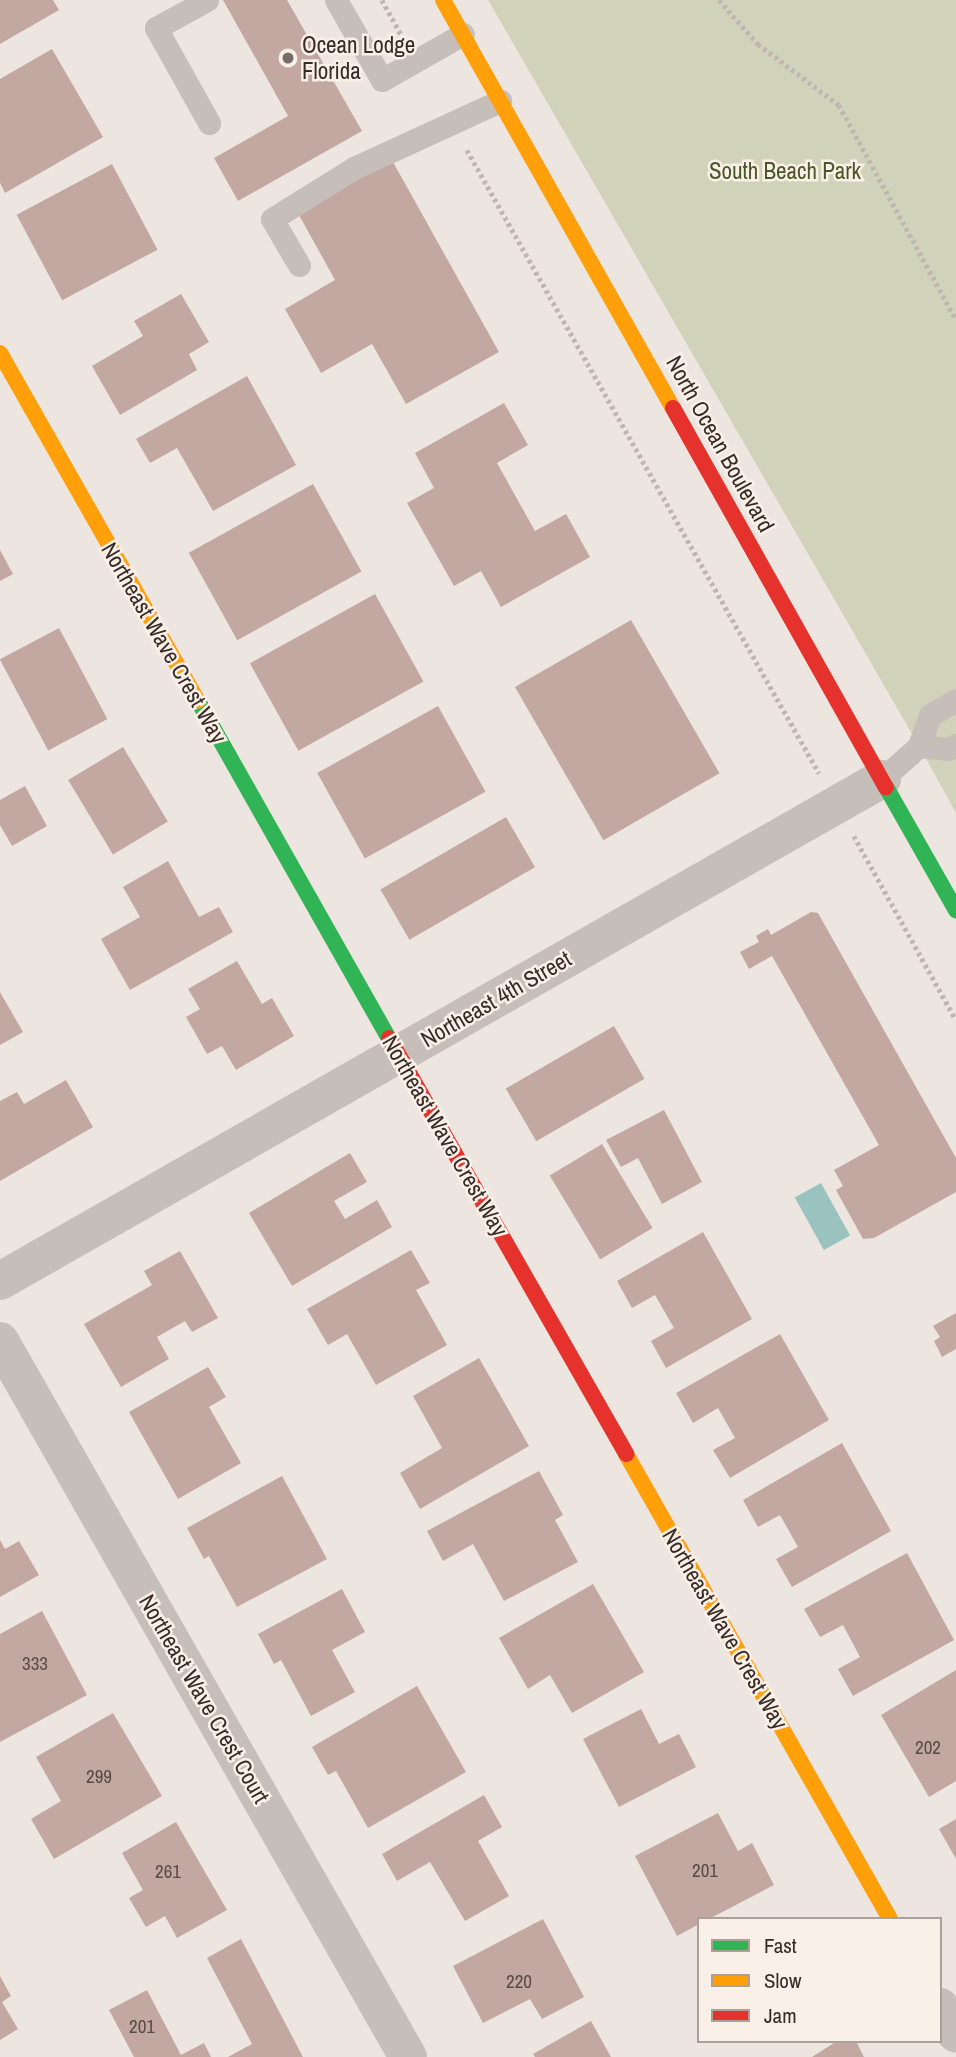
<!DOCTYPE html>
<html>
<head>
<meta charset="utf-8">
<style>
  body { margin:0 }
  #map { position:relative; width:956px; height:2057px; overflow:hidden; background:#ede6e0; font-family:"Archivo Narrow",sans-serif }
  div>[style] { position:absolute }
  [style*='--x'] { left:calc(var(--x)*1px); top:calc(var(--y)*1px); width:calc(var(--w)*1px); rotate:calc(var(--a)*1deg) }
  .green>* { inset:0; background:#d0d3b9 }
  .water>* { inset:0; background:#9ac2be; transform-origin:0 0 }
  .building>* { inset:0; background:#c2a8a1; transform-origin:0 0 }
  .path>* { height:4.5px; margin-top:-2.25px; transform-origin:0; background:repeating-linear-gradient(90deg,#bfb6b1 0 3.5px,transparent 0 7px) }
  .lane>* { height:23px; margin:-11.5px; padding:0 11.5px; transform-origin:11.5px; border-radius:11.5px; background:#c6beb9 }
  .street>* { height:38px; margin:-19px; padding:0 19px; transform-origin:19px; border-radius:19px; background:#c6beb9 }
  .fast>* { height:16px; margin:-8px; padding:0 8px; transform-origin:8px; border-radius:8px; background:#30b455 }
  .slow>* { height:16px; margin:-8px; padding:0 8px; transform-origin:8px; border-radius:8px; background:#ff9f0a }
  .jam>* { height:16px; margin:-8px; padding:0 8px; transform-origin:8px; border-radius:8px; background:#e5322d }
  .dots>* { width:19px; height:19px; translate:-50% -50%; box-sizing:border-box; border:4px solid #faf0e7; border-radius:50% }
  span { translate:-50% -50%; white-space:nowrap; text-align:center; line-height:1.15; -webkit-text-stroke:5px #faf0e7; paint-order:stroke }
  .number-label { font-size:19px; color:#5a4a46 }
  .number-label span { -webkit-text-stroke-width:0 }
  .poi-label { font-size:23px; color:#372b27 }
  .left { translate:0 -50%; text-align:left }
  .park-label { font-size:23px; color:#4a5729 }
  .street-label { font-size:23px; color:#372b27 }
  .legend { position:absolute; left:697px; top:1917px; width:245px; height:126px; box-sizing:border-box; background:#faf0e7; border:2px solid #aca19a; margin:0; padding:9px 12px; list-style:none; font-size:21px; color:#372b27 }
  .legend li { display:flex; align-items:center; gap:14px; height:35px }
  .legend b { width:35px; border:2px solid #aca19a }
</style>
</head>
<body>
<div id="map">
  <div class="green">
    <i style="clip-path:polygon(488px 0,956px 0,956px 813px,919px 746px)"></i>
  </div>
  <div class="water">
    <i style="left:821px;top:1183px;width:60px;height:30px;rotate:61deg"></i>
  </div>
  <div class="building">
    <i style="clip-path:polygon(0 0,53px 0,59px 10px,0 44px)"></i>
    <i style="clip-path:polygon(223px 0,287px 0,362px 131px,238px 201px,214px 158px,288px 116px)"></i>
    <i style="clip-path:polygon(52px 49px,103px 137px,5px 193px,0 183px,0 79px)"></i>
    <i style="clip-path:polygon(388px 153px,499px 352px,406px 404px,372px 344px,321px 373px,285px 309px,335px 280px,294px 206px)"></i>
    <i style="left:112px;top:164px;width:97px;height:108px;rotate:62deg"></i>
    <i style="clip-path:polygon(181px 294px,209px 342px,189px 354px,197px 370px,120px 415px,92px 366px,143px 336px,134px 321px)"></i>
    <i style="clip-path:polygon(247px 376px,296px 465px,213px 511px,177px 448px,150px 463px,136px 439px)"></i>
    <i style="clip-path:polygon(504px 403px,528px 445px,497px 463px,535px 531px,566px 514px,590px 557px,501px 607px,481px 571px,454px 586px,407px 503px,434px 488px,415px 453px)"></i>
    <i style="left:313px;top:484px;width:100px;height:142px;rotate:61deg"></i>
    <i style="clip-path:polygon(0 550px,13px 574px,0 581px)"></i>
    <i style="left:375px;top:594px;width:100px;height:143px;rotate:61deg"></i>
    <i style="left:631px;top:620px;width:177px;height:134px;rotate:60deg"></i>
    <i style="left:59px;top:628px;width:103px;height:67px;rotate:62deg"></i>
    <i style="left:438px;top:706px;width:98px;height:138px;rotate:61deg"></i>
    <i style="left:123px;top:747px;width:87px;height:64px;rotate:59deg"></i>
    <i style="clip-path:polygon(25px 786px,47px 826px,12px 846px,0 825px,0 800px)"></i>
    <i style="left:506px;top:817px;width:58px;height:145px;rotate:60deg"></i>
    <i style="clip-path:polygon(168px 861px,199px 917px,219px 907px,233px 932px,130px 990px,101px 939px,140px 917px,123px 887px)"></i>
    <i style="clip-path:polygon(811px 912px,818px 913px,956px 1158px,956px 1192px,874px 1238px,863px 1239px,836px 1190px,843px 1186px,834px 1170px,879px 1145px,772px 956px,749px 969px,740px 952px,759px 942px,756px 936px,768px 929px,771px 935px)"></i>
    <i style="clip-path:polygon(237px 961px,262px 1004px,272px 998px,294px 1036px,236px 1070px,222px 1046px,207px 1054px,186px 1017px,200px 1009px,188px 989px)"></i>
    <i style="clip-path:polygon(0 992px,23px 1032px,0 1045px)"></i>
    <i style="left:614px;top:1026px;width:61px;height:125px;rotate:60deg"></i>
    <i style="clip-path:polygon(66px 1080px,93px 1127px,0 1181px,0 1101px,17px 1092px,24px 1104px)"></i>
    <i style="clip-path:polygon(664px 1110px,702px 1182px,662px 1204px,638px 1158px,621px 1167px,606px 1140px)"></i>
    <i style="left:602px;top:1144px;width:98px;height:61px;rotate:59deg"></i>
    <i style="clip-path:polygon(350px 1153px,367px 1182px,334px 1201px,345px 1219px,377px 1200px,392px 1227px,292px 1286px,249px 1213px)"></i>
    <i style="clip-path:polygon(703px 1232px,752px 1319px,666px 1368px,651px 1341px,674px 1328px,655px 1295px,632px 1308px,617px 1281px)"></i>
    <i style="clip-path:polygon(411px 1250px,430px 1283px,416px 1290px,447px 1345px,376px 1385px,347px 1334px,328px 1345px,307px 1309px)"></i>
    <i style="clip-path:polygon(180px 1251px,218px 1318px,192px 1332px,185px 1321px,157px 1337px,169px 1359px,121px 1387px,84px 1324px,152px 1285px,144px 1271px)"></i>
    <i style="clip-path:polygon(956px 1313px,956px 1349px,942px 1357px,934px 1341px,940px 1337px,933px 1326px)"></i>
    <i style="clip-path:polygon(780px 1334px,829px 1420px,730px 1478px,713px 1450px,735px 1438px,718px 1408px,693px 1423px,676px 1393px)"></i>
    <i style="clip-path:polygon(479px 1358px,529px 1446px,420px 1509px,400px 1473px,442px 1448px,413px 1396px)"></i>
    <i style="clip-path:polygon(208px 1367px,226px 1397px,209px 1407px,241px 1463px,178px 1499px,129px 1412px)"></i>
    <i style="clip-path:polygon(842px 1443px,891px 1531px,792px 1587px,776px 1559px,798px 1547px,780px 1515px,758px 1527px,743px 1500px)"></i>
    <i style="clip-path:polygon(539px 1471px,563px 1515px,555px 1520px,578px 1562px,504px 1601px,473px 1544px,443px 1561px,427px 1531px)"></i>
    <i style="clip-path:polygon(282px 1476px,327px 1559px,237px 1607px,209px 1556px,204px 1559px,187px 1528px)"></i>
    <i style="clip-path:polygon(0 1540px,5px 1549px,19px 1541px,39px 1575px,0 1597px)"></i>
    <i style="clip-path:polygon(907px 1553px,954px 1640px,853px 1696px,838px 1669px,860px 1657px,843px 1625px,820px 1637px,804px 1609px)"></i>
    <i style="clip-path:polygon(593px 1584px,644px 1672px,572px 1713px,550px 1675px,528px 1689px,499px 1638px)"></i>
    <i style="clip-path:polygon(342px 1589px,365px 1632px,332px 1650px,355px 1692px,311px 1716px,281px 1660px,274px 1664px,258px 1634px)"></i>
    <i style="clip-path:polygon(42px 1611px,87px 1695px,0 1742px,0 1634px)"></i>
    <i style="clip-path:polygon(956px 1670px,956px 1781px,929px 1797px,881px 1715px)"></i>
    <i style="clip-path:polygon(417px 1686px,466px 1772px,368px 1828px,336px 1771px,328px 1775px,312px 1747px)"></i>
    <i style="clip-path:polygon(641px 1709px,659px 1744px,679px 1734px,696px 1767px,619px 1807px,583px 1739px)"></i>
    <i style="clip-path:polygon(113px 1713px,162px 1796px,54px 1859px,31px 1819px,61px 1801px,36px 1757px)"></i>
    <i style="clip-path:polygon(484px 1795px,502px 1827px,478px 1841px,509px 1896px,465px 1921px,430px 1862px,397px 1881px,382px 1854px)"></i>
    <i style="clip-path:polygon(718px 1813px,738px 1851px,752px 1843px,774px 1885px,709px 1919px,699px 1919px,699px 1924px,677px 1936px,635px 1856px)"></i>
    <i style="clip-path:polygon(956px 1819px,956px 1859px,939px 1829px)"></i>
    <i style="clip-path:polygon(176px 1822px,227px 1910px,177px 1938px,165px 1916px,146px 1927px,129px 1898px,143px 1890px,122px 1853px)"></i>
    <i style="clip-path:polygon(543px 1919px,584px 1997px,542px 2019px,530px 1999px,483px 2023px,453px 1966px)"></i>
    <i style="clip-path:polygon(241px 1939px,303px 2057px,228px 2057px,252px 2044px,207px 1958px)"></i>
    <i style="clip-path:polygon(0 1976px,11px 1996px,2px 2002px,18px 2029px,0 2040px)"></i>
    <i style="clip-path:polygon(147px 1990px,181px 2055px,204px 2043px,211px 2057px,134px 2057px,109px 2010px)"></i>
    <i style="clip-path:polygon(591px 2021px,611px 2057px,535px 2057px,533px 2054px)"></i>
    <i style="clip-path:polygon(837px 2041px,856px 2041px,864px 2057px,812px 2057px)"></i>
  </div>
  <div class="path">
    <i style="--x:382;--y:0;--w:41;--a:60.9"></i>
    <i style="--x:719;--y:0;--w:59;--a:48.4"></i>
    <i style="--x:758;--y:44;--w:101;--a:37"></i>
    <i style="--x:839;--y:105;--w:245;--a:61.4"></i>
    <i style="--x:467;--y:150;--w:716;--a:60.53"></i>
    <i style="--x:854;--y:836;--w:210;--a:61"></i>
  </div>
  <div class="lane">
    <i style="--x:207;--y:0;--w:58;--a:151.2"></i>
    <i style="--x:156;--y:28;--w:109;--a:60.8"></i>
    <i style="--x:336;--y:0;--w:92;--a:60.1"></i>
    <i style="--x:382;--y:80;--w:93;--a:-29.6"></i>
    <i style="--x:299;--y:265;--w:53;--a:-120.4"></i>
    <i style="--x:272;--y:219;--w:97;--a:-31.9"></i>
    <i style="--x:354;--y:168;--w:161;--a:-24.7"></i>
    <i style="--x:919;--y:746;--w:29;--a:6"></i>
    <i style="--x:948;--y:749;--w:9;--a:-27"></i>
    <i style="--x:882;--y:779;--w:50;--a:-41.7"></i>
    <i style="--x:919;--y:746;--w:33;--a:-70"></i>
    <i style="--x:930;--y:715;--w:30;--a:-30"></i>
  </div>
  <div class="street">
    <i style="--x:0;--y:1281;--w:1015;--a:-29.65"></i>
    <i style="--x:0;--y:1341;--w:824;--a:60.32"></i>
    <i style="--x:940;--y:2007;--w:31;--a:59"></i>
  </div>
  <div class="fast">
    <i style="--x:198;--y:701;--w:387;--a:60.5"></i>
    <i style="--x:886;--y:787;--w:142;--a:60.4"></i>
  </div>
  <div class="slow">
    <i style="--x:443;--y:0;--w:468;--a:60.6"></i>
    <i style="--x:0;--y:353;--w:400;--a:60.4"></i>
    <i style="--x:626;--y:1454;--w:535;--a:60.41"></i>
  </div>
  <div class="jam">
    <i style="--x:673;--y:408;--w:435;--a:60.7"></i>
    <i style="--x:389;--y:1038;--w:479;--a:60.3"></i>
  </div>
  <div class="dots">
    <i style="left:288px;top:58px;background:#776c68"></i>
  </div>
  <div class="number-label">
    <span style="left:35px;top:1664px">333</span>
    <span style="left:928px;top:1748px">202</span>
    <span style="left:99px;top:1777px">299</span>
    <span style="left:705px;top:1871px">201</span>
    <span style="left:168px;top:1872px">261</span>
    <span style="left:519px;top:1982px">220</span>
    <span style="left:142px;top:2027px">201</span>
  </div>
  <div class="poi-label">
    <span class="left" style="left:302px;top:58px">Ocean Lodge<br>Florida</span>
  </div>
  <div class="park-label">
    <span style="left:785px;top:171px">South Beach Park</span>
  </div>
  <div class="street-label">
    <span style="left:720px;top:444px;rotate:61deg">North Ocean Boulevard</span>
    <span style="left:164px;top:643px;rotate:60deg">Northeast Wave Crest Way</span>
    <span style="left:496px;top:999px;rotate:-30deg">Northeast 4th Street</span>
    <span style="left:445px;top:1136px;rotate:60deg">Northeast Wave Crest Way</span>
    <span style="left:725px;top:1629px;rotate:60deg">Northeast Wave Crest Way</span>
    <span style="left:204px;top:1699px;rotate:60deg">Northeast Wave Crest Court</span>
  </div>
  <ul class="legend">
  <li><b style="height:9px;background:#30b455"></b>Fast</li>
  <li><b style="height:9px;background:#ff9f0a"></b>Slow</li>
  <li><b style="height:9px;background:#e5322d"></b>Jam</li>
  </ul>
</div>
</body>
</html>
